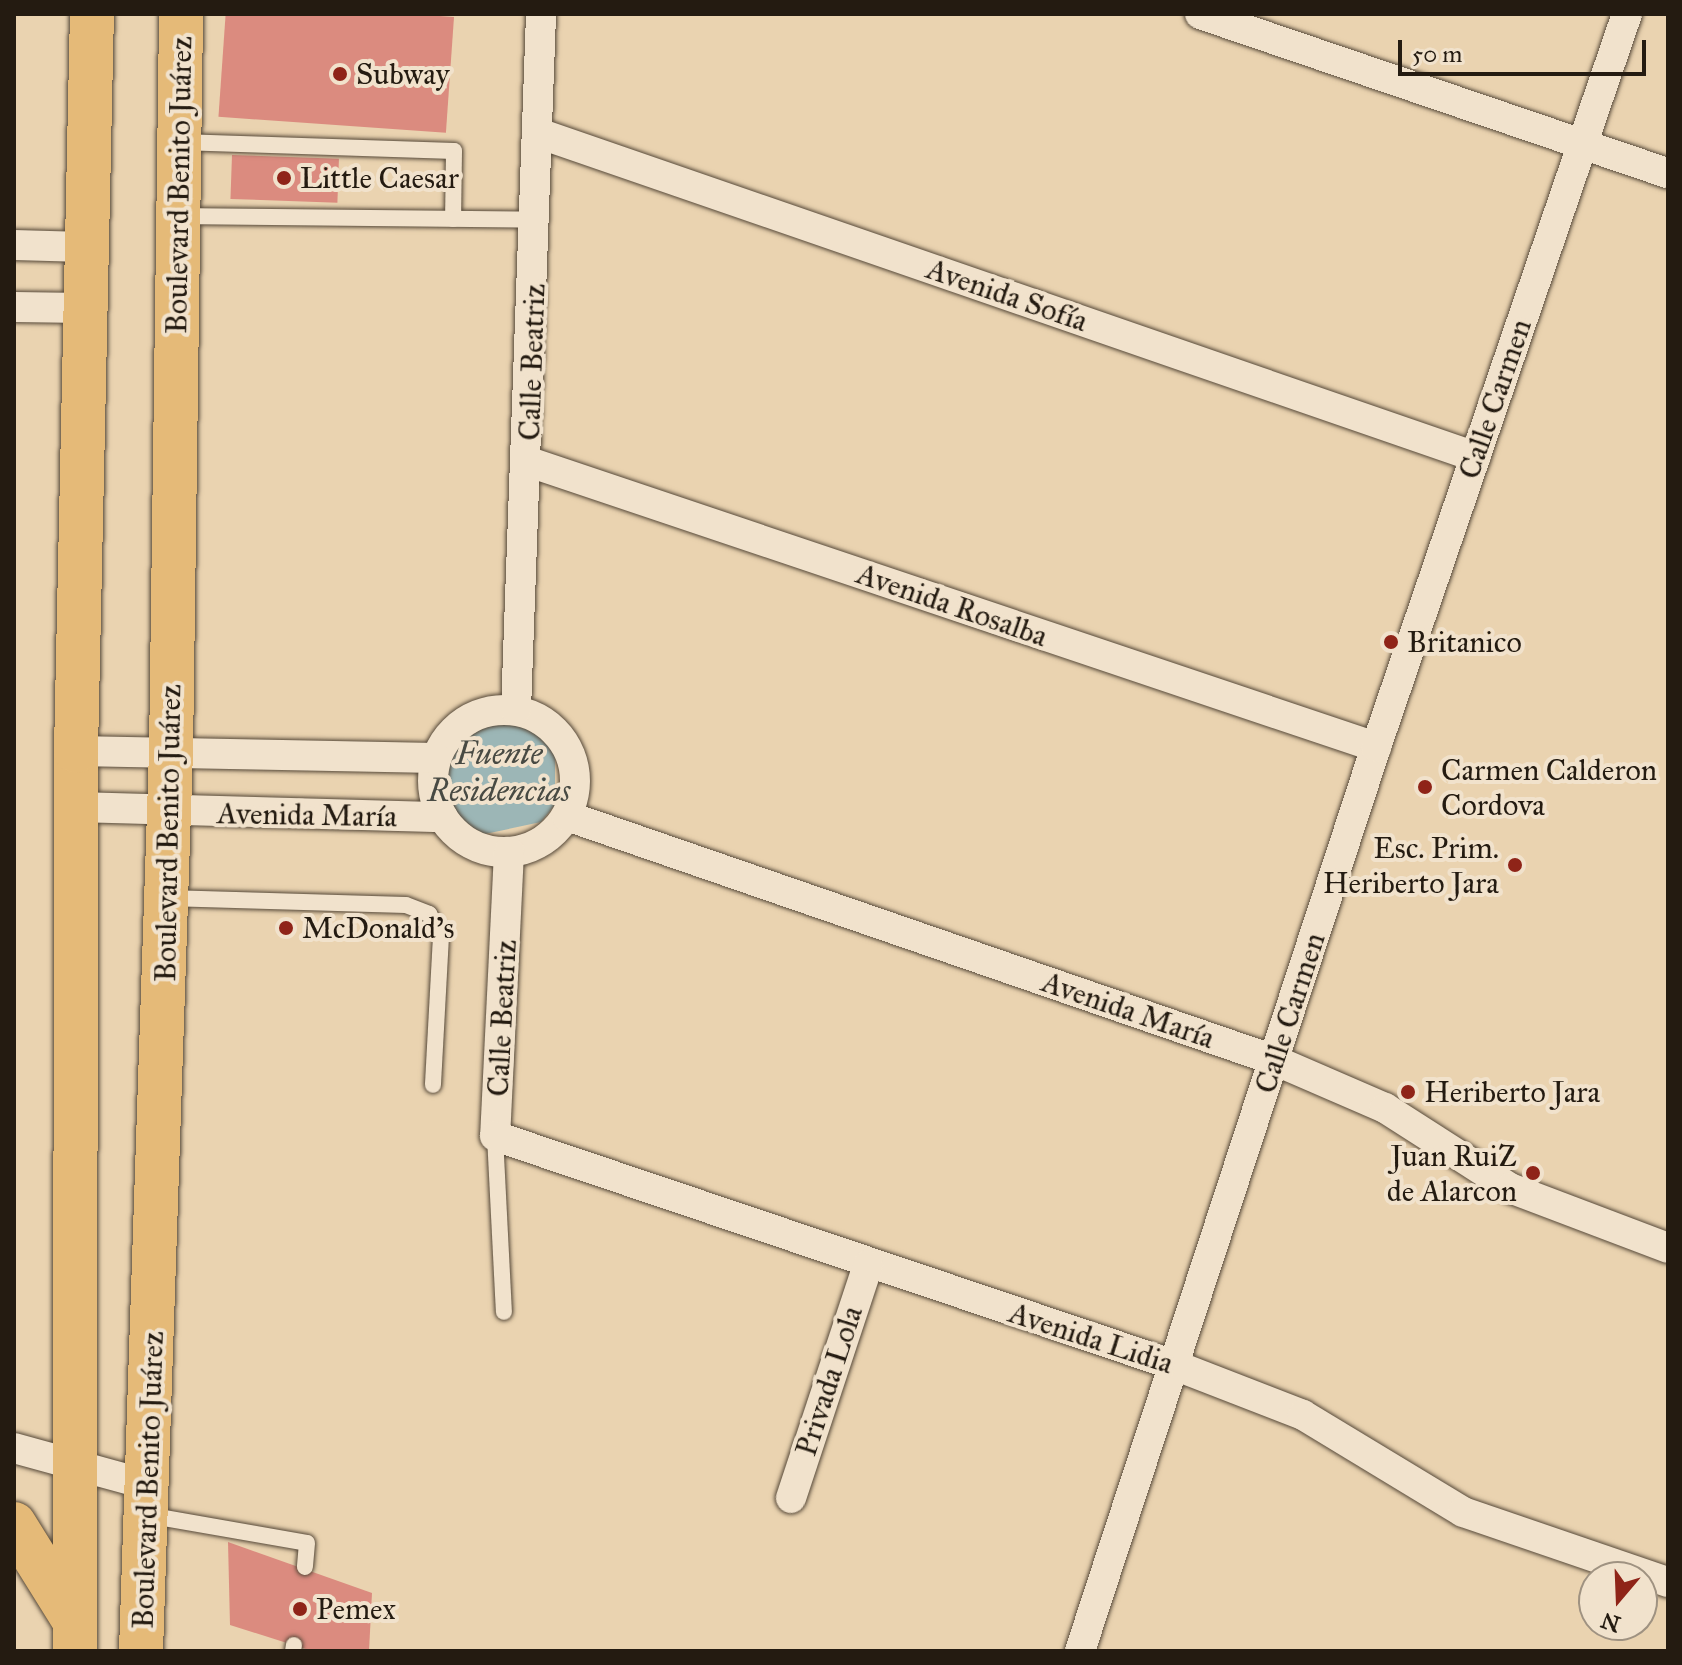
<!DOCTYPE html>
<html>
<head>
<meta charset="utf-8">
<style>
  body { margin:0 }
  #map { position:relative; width:1682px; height:1665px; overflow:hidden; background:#ead3b0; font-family:"IM FELL Great Primer",serif }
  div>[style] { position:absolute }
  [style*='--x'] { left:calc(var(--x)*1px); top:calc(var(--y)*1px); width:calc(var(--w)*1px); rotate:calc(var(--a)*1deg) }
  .water>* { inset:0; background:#9cb6b6 }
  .building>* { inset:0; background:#db8b7f; transform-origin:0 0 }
  .roads { filter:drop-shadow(0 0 2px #564939) drop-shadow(0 0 2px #564939) }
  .lane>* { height:16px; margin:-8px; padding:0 8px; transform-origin:8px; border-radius:8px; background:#f1e2cc }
  .street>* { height:30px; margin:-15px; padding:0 15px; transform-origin:15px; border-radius:15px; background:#f1e2cc }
  .street>.ring { margin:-15px; padding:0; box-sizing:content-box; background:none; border:30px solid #f1e2cc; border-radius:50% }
  .primary>* { height:44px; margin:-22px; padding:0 22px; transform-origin:22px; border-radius:22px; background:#e5ba78 }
  .dots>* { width:22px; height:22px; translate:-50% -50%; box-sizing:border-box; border:4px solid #f1e2cc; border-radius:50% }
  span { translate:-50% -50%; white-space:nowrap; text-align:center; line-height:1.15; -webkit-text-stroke:8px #f1e2cc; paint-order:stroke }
  .poi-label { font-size:30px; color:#241b11 }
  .left { translate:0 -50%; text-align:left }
  .right { translate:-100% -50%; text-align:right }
  .street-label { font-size:30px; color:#241b11 }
  .water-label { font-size:32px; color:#484a43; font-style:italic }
  .frame { position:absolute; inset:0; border:16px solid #241b11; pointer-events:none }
  .north { position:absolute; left:1578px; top:1561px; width:80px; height:80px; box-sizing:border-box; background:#f1e2cc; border:2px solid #9f9281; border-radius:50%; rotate:199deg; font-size:22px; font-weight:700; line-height:32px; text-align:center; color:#241b11 }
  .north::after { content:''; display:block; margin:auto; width:28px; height:36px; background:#8f2418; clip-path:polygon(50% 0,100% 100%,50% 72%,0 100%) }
  .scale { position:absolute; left:1398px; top:40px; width:248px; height:36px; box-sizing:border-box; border:4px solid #241b11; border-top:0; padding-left:10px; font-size:24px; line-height:28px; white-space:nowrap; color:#241b11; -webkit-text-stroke:6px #f1e2cc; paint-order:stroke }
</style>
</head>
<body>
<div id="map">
  <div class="water">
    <i style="clip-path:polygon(488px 713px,530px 720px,555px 745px,555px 805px,541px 822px,485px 834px,455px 819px,445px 804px,442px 762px,448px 740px,463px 724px)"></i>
  </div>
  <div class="building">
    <i style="left:454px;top:17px;width:116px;height:228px;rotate:94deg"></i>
    <i style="left:232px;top:155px;width:107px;height:44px;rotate:2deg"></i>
    <i style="clip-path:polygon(228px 1542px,372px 1593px,369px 1651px,312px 1651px,230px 1625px)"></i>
  </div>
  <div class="roads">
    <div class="lane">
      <i style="--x:180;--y:142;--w:274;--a:1.9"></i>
      <i style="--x:454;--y:151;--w:68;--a:90.8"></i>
      <i style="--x:181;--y:216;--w:355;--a:0.6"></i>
      <i style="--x:167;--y:898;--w:239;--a:1.7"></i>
      <i style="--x:406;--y:905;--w:25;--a:21"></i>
      <i style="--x:429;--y:914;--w:25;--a:61"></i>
      <i style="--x:441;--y:936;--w:149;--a:93.1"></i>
      <i style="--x:495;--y:1136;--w:176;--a:87.1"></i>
      <i style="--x:147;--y:1515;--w:162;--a:9.9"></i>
      <i style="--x:307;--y:1543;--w:24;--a:95"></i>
      <i style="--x:293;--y:1651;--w:6;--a:-81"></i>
    </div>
    <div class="street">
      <i style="--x:1200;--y:14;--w:494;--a:18.8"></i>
      <i style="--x:538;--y:133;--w:992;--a:19.06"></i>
      <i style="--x:14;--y:245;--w:71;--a:1.6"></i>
      <i style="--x:14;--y:307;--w:71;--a:0.8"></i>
      <i style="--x:529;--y:462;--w:894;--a:18.6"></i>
      <i class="ring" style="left:433px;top:710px;width:112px;height:112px"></i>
      <i style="--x:516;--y:710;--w:696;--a:-87.94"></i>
      <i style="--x:76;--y:751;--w:360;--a:1.1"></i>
      <i style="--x:76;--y:807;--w:367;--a:1.6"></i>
      <i style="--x:567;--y:816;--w:748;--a:19.04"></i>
      <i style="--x:1274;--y:1060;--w:121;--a:23.4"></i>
      <i style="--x:1385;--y:1108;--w:148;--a:32.6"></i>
      <i style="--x:1510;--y:1188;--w:169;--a:20.8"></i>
      <i style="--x:509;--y:852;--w:284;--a:92.8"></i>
      <i style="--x:495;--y:1136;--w:717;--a:18.64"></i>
      <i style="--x:1174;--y:1365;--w:138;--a:21.2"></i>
      <i style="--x:1303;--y:1415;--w:187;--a:31.2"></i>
      <i style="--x:1463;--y:1512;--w:217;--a:18.9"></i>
      <i style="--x:14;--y:1448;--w:139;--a:15.4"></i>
      <i style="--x:791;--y:1498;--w:245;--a:-71.7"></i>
      <i style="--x:1080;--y:1651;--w:951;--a:-71.87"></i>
      <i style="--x:1376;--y:747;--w:775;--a:-71.1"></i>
    </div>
    <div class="primary">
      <i style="--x:14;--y:1524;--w:115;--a:58.1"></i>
      <i style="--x:75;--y:1651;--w:900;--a:-89.94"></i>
      <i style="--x:76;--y:751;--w:737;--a:-88.76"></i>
      <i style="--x:141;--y:1651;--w:899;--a:-88.09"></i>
      <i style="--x:171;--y:753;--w:739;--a:-89.22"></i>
    </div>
  </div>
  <div class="dots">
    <i style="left:340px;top:74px;background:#8f2418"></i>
    <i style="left:284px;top:178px;background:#8f2418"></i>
    <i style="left:1391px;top:642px;background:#8f2418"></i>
    <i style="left:1425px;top:787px;background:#8f2418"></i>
    <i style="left:1515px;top:865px;background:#8f2418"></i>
    <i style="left:286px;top:928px;background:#8f2418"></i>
    <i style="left:1408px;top:1092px;background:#8f2418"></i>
    <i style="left:1533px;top:1173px;background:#8f2418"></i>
    <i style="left:300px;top:1609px;background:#8f2418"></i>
  </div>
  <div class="poi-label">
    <span class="left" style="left:356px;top:74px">Subway</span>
    <span class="left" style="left:300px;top:178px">Little Caesar</span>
    <span class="left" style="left:1407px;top:642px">Britanico</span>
    <span class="left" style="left:1441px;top:787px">Carmen Calderon<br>Cordova</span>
    <span class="right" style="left:1499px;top:865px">Esc. Prim.<br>Heriberto Jara</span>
    <span class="left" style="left:302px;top:928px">McDonald's</span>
    <span class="left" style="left:1424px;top:1092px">Heriberto Jara</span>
    <span class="right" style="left:1517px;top:1173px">Juan RuiZ<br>de Alarcon</span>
    <span class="left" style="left:316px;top:1609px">Pemex</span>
  </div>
  <div class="street-label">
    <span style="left:179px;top:185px;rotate:-89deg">Boulevard Benito Juárez</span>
    <span style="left:1007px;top:295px;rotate:19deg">Avenida Sofía</span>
    <span style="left:532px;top:362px;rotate:-88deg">Calle Beatriz</span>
    <span style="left:1495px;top:399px;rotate:-71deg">Calle Carmen</span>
    <span style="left:952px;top:605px;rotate:19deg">Avenida Rosalba</span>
    <span style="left:307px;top:815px;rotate:1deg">Avenida María</span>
    <span style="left:168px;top:833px;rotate:-89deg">Boulevard Benito Juárez</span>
    <span style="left:1128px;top:1010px;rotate:19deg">Avenida María</span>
    <span style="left:1290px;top:1013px;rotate:-72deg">Calle Carmen</span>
    <span style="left:502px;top:1018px;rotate:-87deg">Calle Beatriz</span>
    <span style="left:1091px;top:1338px;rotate:18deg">Avenida Lidia</span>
    <span style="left:829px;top:1381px;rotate:-72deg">Privada Lola</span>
    <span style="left:148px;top:1480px;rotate:-88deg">Boulevard Benito Juárez</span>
  </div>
  <div class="water-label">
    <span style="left:499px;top:773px">Fuente<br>Residencias</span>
  </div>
  <div class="frame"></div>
  <div class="north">N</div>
  <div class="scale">50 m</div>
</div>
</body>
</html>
